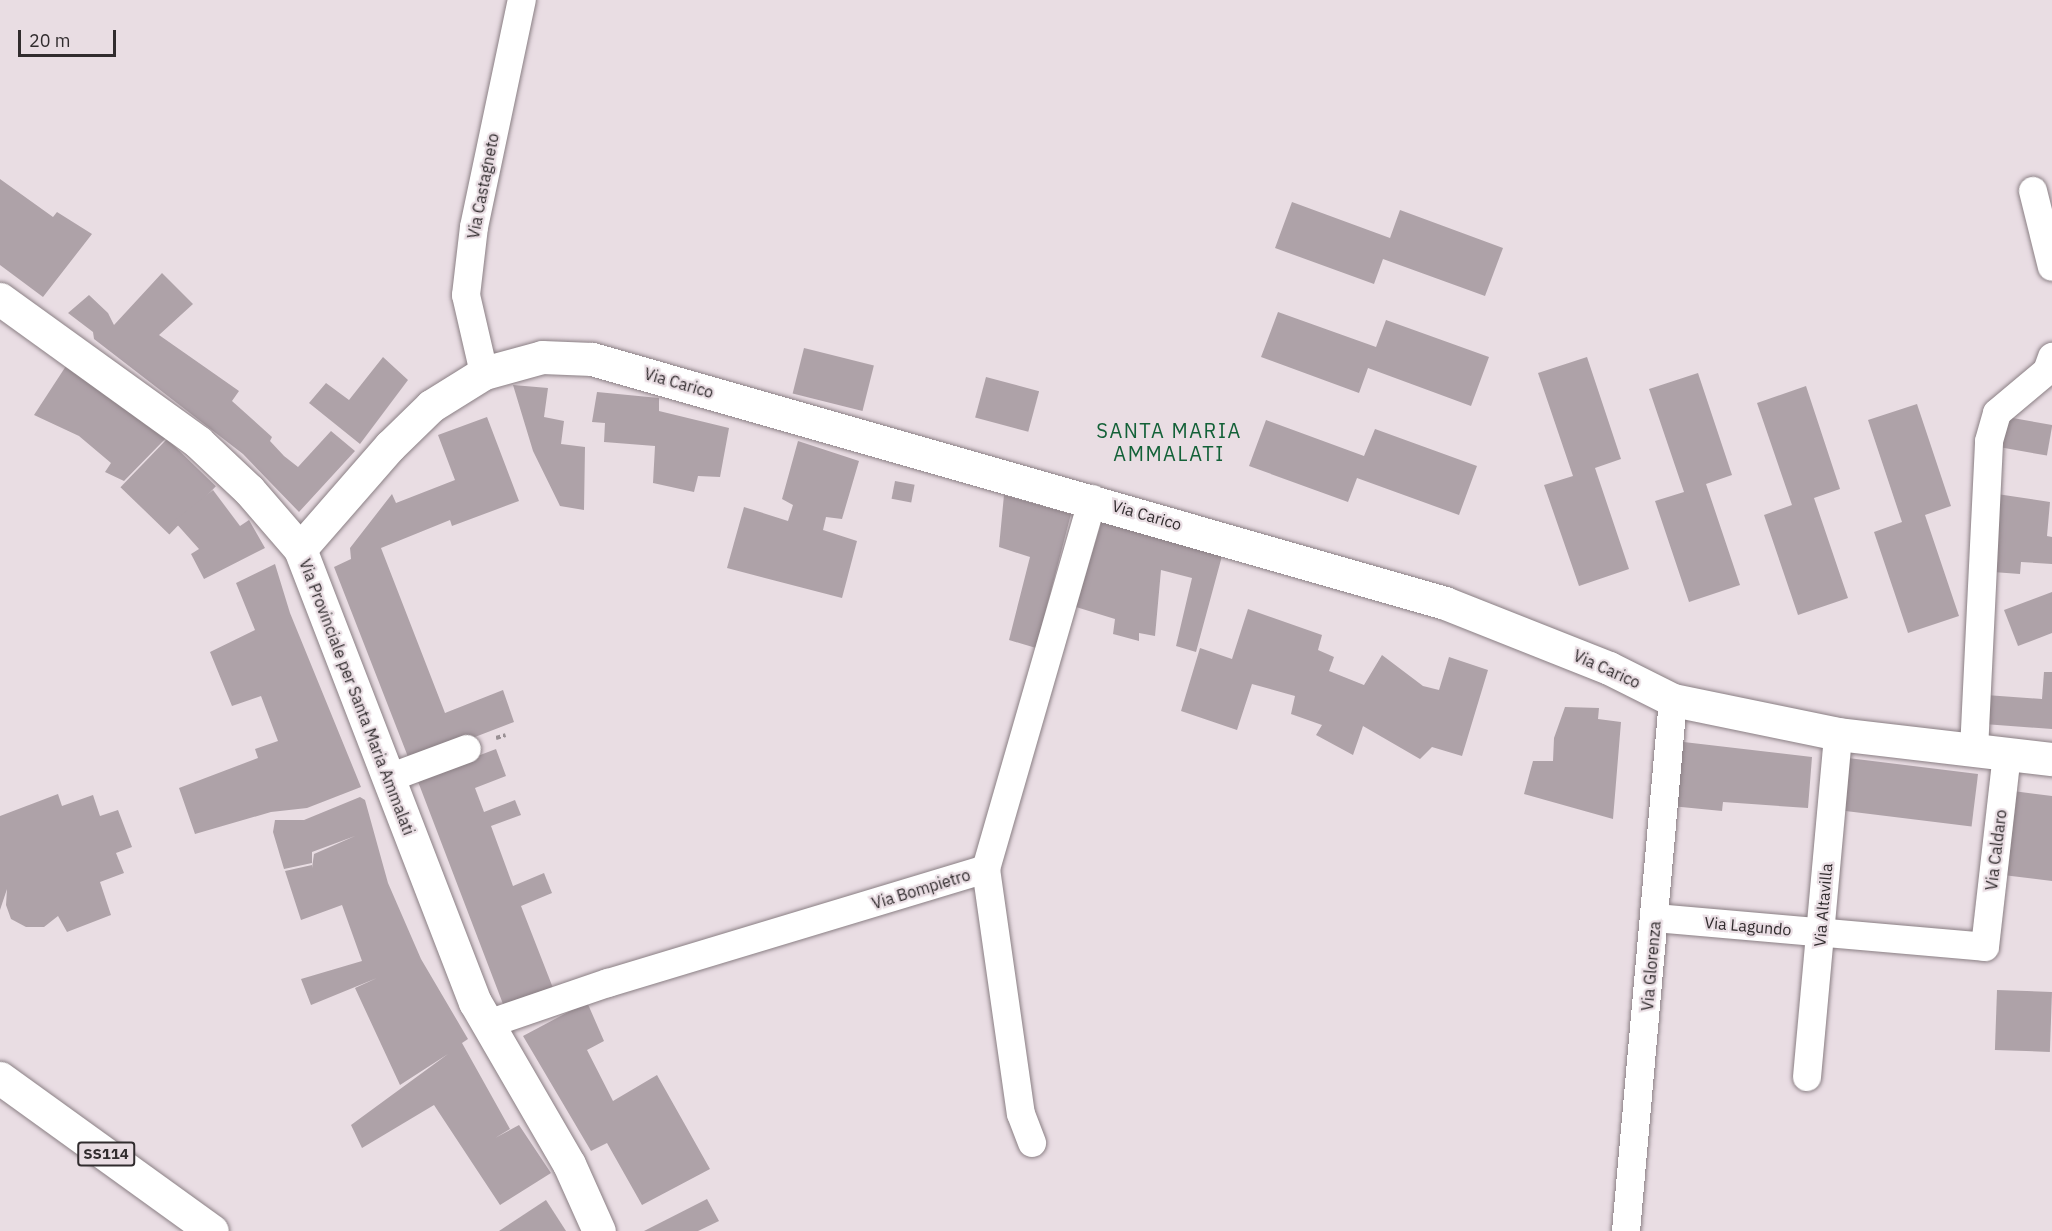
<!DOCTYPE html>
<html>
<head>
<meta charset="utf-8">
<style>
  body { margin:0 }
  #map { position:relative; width:2052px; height:1231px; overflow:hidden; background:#e9dde3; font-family:"IBM Plex Sans",sans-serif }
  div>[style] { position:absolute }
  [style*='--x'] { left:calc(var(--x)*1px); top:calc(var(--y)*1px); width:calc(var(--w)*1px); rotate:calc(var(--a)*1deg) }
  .building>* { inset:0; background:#aea2a8; transform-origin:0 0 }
  .path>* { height:4px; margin-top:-2px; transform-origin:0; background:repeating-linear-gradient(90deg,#999094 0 4.5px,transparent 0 7.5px) }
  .roads { filter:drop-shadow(0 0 2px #8a7f84) drop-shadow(0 0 2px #8a7f84) }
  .minor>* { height:28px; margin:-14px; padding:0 14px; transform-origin:14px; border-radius:14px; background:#fff }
  .tertiary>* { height:33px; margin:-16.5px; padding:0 16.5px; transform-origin:16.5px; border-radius:16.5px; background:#fff }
  .primary>* { height:33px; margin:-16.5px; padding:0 16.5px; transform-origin:16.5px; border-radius:16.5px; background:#fff }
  span { translate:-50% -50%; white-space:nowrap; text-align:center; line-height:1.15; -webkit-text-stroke:4.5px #e9dde3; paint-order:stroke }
  .shield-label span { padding:2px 4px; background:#e9dde3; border:2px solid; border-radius:4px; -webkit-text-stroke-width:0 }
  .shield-label { font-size:15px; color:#312c2e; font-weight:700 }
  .street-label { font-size:16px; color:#312c2e }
  .quarter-label { font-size:20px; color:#136138; letter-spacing:1.5px }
  .scale { position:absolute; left:18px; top:30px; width:98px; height:27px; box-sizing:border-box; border:3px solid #312c2e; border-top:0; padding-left:8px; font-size:18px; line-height:21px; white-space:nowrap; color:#312c2e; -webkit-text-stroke:4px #e9dde3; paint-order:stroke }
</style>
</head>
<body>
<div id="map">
  <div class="building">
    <i style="clip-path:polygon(0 179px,53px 217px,57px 212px,92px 234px,43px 297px,0 265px)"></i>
    <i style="clip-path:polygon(1292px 202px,1390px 238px,1400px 210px,1503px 248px,1485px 296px,1383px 259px,1374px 284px,1275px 248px)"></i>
    <i style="clip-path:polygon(162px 273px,193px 304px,159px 335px,239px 391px,232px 401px,272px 437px,270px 441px,284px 456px,298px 467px,331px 431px,355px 451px,299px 512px,243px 454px,94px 339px,93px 332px,68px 313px,89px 295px,108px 313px,114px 325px)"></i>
    <i style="clip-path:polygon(1278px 312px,1376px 347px,1386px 320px,1489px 357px,1471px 406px,1368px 368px,1359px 393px,1261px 357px)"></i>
    <i style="left:804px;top:348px;width:72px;height:47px;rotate:14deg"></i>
    <i style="clip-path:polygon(383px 357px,408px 380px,360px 444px,309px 403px,326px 383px,349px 400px)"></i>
    <i style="clip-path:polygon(1587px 357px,1621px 459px,1595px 468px,1629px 569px,1579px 586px,1544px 485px,1573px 476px,1538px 373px)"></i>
    <i style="clip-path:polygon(66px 366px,166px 438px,124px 481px,105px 472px,111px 463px,79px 436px,34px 415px)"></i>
    <i style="clip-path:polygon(1698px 373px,1732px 475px,1706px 484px,1740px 585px,1689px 602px,1655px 501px,1684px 492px,1649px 389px)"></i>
    <i style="left:986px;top:377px;width:55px;height:42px;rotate:15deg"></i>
    <i style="clip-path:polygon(513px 385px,548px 388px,544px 417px,564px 421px,561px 444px,585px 447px,584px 510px,560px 506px,533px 451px)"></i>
    <i style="clip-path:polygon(1806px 386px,1840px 489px,1814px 498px,1848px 598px,1798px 615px,1764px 515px,1792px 505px,1757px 403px)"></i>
    <i style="clip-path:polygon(597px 392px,659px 398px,659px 411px,729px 428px,720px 477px,698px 476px,694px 492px,653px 483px,655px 446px,604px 442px,605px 423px,592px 422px)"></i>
    <i style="clip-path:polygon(1917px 404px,1951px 506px,1925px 515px,1959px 616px,1908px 633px,1874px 532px,1902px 522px,1868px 420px)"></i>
    <i style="clip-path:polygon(487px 417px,519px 501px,452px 526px,450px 520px,381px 548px,445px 713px,503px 690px,514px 722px,410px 762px,334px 567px,351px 559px,350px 548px,392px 494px,396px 503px,455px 480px,438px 435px)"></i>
    <i style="left:2007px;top:417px;width:46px;height:31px;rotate:10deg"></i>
    <i style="clip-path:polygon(1266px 420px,1364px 456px,1375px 429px,1477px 466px,1459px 515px,1357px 478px,1348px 502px,1249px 466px)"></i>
    <i style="left:167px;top:439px;width:68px;height:67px;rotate:44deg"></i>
    <i style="clip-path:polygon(798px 441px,859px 461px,842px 519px,826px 517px,823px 530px,857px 541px,842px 598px,727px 568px,744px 507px,788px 521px,793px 505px,782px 499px)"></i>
    <i style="left:895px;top:481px;width:20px;height:18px;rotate:11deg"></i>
    <i style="clip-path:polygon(213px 490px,240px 526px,249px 520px,265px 548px,204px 579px,191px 554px,199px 549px,174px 521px)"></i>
    <i style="clip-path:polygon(1997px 494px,2050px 502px,2047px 536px,2052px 537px,2052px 564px,2021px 562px,2020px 574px,1993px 572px)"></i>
    <i style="clip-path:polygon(1004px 495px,1071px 514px,1036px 648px,1009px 640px,1030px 557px,999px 547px)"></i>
    <i style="clip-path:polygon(1102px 520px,1222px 556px,1196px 652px,1176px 646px,1192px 578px,1161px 570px,1155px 636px,1139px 633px,1139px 641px,1113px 634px,1115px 619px,1076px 607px)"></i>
    <i style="clip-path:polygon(275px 564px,290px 613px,361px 787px,307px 808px,271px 812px,195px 834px,179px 788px,258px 758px,255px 749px,278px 741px,261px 696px,232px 706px,210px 652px,255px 630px,236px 583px)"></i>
    <i style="clip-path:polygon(2052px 592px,2052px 633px,2018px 646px,2004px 610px)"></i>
    <i style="clip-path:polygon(1248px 609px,1322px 635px,1318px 650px,1334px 657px,1329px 671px,1364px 685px,1382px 655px,1423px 686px,1439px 690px,1449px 657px,1488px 670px,1462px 756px,1432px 747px,1420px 759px,1363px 726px,1353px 755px,1316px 735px,1322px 725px,1291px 714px,1295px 696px,1252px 684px,1237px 730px,1181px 711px,1200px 648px,1232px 659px)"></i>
    <i style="clip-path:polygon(2044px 672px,2052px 672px,2052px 729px,1984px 724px,1986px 695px,2042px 699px)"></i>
    <i style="clip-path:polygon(1565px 707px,1599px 708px,1598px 719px,1621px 722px,1613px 819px,1524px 794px,1533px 761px,1553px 761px,1554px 738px)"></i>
    <i style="clip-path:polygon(1675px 741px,1812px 757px,1808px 808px,1723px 802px,1722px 811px,1671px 806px)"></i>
    <i style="clip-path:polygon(496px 749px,506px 776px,475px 788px,484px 812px,515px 800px,521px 815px,491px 826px,513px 886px,544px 873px,552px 893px,521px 906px,553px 988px,503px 1004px,417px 779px)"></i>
    <i style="left:1848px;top:758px;width:131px;height:53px;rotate:7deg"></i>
    <i style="clip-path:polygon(2013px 791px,2052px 796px,2052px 881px,2003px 875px)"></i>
    <i style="clip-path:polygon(58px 794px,62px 806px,93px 795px,100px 816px,118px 810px,132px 847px,116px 853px,124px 873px,100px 882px,111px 915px,67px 932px,58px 916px,44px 927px,26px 927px,11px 919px,6px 905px,7px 889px,0 910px,0 816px)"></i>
    <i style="clip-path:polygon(360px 797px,365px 800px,388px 883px,421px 959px,468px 1039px,462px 1043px,510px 1129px,495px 1138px,519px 1125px,551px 1173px,500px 1205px,434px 1105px,362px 1148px,351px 1125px,448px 1054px,400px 1085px,355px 988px,377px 978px,311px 1005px,301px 979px,362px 961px,342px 905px,301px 920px,285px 871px,312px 865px,312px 868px,314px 854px,355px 836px,312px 852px,312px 863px,284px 869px,273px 832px,275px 820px,304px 820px)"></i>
    <i style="left:1997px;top:990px;width:55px;height:60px;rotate:2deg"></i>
    <i style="clip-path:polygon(587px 1002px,604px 1041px,587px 1050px,613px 1101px,657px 1075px,710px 1169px,642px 1205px,607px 1143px,591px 1151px,523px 1036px)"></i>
    <i style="clip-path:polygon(707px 1199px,719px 1221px,698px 1231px,644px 1231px)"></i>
    <i style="clip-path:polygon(546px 1200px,566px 1231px,499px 1231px)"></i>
  </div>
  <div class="path">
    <i style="--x:496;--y:738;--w:10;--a:-17"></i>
  </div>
  <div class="roads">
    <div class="minor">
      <i style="--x:2033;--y:191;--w:78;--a:76"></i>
      <i style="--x:484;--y:373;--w:80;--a:-103"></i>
      <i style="--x:466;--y:295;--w:68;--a:-83.3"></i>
      <i style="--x:474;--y:227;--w:232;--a:-78.1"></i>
      <i style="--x:1974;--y:750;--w:309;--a:-87.2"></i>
      <i style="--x:1989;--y:441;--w:29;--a:-74"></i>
      <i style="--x:1997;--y:413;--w:65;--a:-40"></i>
      <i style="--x:2047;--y:371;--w:15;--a:-70"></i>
      <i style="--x:389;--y:778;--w:83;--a:-20.4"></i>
      <i style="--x:986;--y:869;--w:247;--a:81.9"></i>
      <i style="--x:1021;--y:1114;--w:31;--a:69"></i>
      <i style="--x:1655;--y:918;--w:331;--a:5"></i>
      <i style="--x:1985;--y:947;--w:194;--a:-83.5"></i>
      <i style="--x:488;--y:1024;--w:127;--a:-18.9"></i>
      <i style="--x:608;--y:983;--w:395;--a:-16.8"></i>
      <i style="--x:986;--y:869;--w:385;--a:-73.9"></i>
      <i style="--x:1807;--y:1077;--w:344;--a:-84.8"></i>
      <i style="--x:1626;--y:1231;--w:533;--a:-84.94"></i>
    </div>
    <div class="tertiary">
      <i style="--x:0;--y:299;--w:244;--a:35.8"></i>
      <i style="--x:198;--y:442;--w:70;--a:43.3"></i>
      <i style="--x:249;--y:490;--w:78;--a:49.2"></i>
      <i style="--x:300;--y:549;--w:486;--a:68.9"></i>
      <i style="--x:475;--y:1002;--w:187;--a:59.9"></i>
      <i style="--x:569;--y:1164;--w:73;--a:65.9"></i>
      <i style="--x:300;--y:549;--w:137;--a:-48.9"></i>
      <i style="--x:390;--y:446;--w:57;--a:-44.3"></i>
      <i style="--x:431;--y:406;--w:62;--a:-31.9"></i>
      <i style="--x:484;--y:373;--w:60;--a:-15.4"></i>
      <i style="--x:542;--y:357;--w:50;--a:2.3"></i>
      <i style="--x:592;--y:359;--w:887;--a:15.96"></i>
      <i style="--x:1445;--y:603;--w:176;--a:21.6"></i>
      <i style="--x:1609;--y:668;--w:72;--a:26.6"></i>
      <i style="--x:1673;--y:700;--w:168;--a:11.6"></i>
      <i style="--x:1838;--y:734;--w:215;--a:6.7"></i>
    </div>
    <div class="primary">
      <i style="--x:0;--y:1078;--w:261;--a:35.8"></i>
    </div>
  </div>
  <div class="shield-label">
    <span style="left:106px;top:1154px">SS114</span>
  </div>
  <div class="street-label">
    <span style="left:483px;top:186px;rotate:-79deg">Via Castagneto</span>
    <span style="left:679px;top:383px;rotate:16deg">Via Carico</span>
    <span style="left:1147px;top:515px;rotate:16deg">Via Carico</span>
    <span style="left:1607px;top:669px;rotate:24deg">Via Carico</span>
    <span style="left:357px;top:697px;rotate:69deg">Via Provinciale per Santa Maria Ammalati</span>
    <span style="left:1996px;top:850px;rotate:-83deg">Via Caldaro</span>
    <span style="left:921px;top:889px;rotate:-17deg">Via Bompietro</span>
    <span style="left:1823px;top:905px;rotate:-85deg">Via Altavilla</span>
    <span style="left:1748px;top:926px;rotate:5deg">Via Lagundo</span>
    <span style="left:1651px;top:966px;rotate:-85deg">Via Glorenza</span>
  </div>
  <div class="quarter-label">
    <span style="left:1169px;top:442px">SANTA MARIA<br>AMMALATI</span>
  </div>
  <div class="scale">20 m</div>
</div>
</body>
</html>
